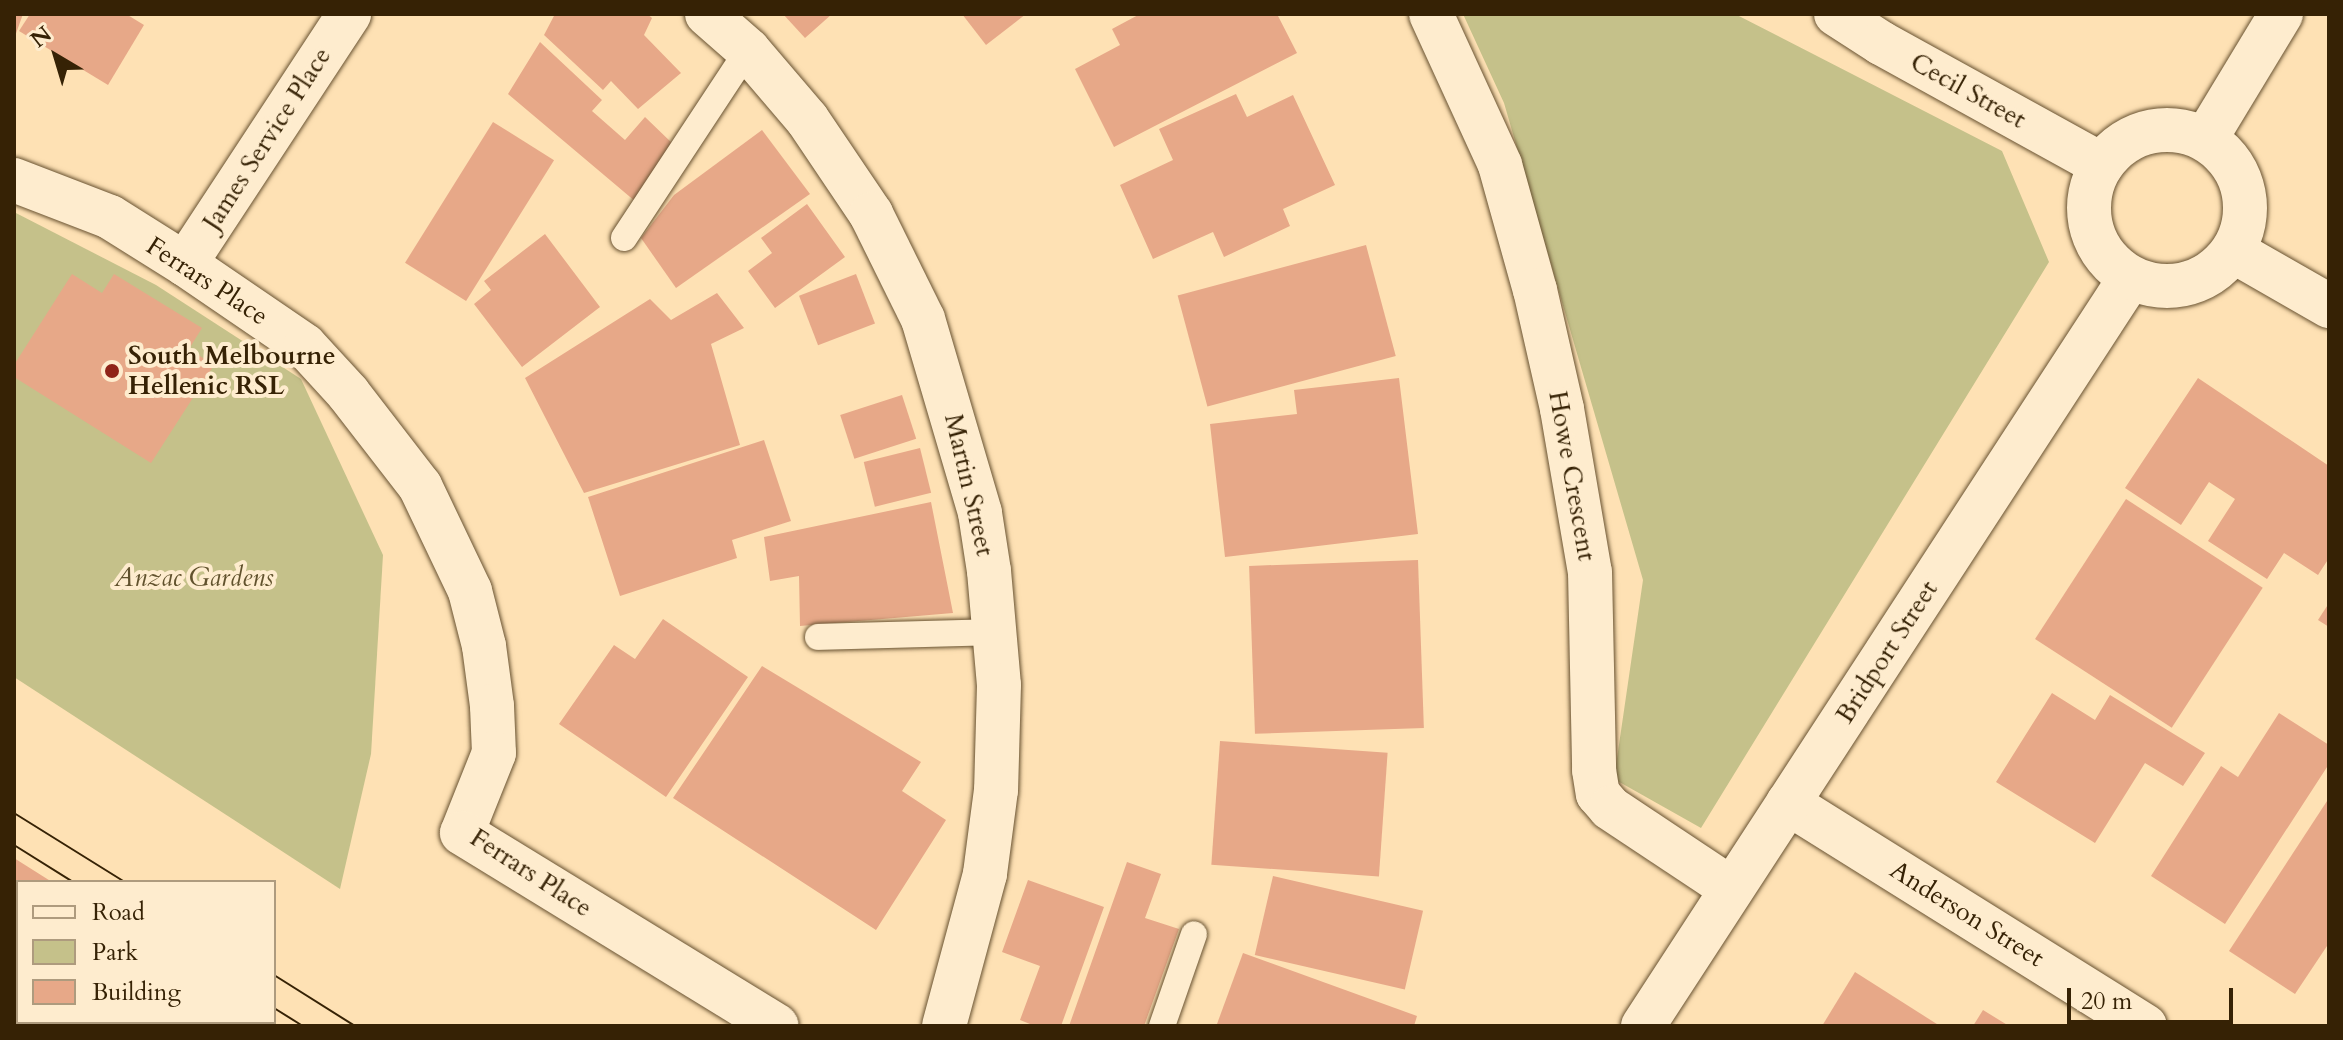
<!DOCTYPE html>
<html>
<head>
<meta charset="utf-8">
<style>
  body { margin:0 }
  #map { position:relative; width:2343px; height:1040px; overflow:hidden; background:#fee1b4; font-family:Cardo,serif }
  div>[style] { position:absolute }
  [style*='--x'] { left:calc(var(--x)*1px); top:calc(var(--y)*1px); width:calc(var(--w)*1px); rotate:calc(var(--a)*1deg) }
  .green>* { inset:0; background:#c5c18a }
  .building>* { inset:0; background:#e7a888; transform-origin:0 0 }
  .roads { filter:drop-shadow(0 0 2px #685231) drop-shadow(0 0 2px #685231) }
  .lane>* { height:26px; margin:-13px; padding:0 13px; transform-origin:13px; border-radius:13px; background:#feecce }
  .street>* { height:44px; margin:-22px; padding:0 22px; transform-origin:22px; border-radius:22px; background:#feecce }
  .secondary>* { height:44px; margin:-22px; padding:0 22px; transform-origin:22px; border-radius:22px; background:#feecce }
  .secondary>.ring { margin:-22px; padding:0; box-sizing:content-box; background:none; border:44px solid #feecce; border-radius:50% }
  .tram>* { height:2px; margin:-1px; padding:0 1px; transform-origin:1px; border-radius:1px; background:#362205 }
  .dots>* { width:22px; height:22px; translate:-50% -50%; box-sizing:border-box; border:4px solid #feecce; border-radius:50% }
  span { translate:-50% -50%; white-space:nowrap; text-align:center; line-height:1.15; -webkit-text-stroke:8px #feecce; paint-order:stroke }
  .street-label { font-size:26px; color:#362205 }
  .poi-label { font-size:26px; color:#362205; font-weight:700 }
  .left { translate:0 -50%; text-align:left }
  .park-label { font-size:26px; color:#61522d; font-style:italic }
  .frame { position:absolute; inset:0; border:16px solid #362205; pointer-events:none }
  .legend { position:absolute; left:16px; top:880px; width:260px; height:144px; box-sizing:border-box; background:#feecce; border:2px solid #ae9b7e; margin:0; padding:10px 14px; list-style:none; font-size:24px; color:#362205 }
  .legend li { display:flex; align-items:center; gap:16px; height:40px }
  .legend b { width:40px; border:2px solid #ae9b7e }
  .north { position:absolute; left:16px; top:16px; width:80px; height:80px; -webkit-text-stroke:6px #feecce; paint-order:stroke; rotate:322deg; font-size:22px; font-weight:700; line-height:32px; text-align:center; color:#362205 }
  .north::after { content:''; display:block; margin:auto; width:28px; height:36px; background:#362205; clip-path:polygon(50% 0,100% 100%,50% 72%,0 100%) }
  .scale { position:absolute; left:2067px; top:988px; width:166px; height:36px; box-sizing:border-box; border:4px solid #362205; border-top:0; padding-left:10px; font-size:24px; line-height:28px; white-space:nowrap; color:#362205; -webkit-text-stroke:6px #feecce; paint-order:stroke }
</style>
</head>
<body>
<div id="map">
  <div class="green">
    <i style="clip-path:polygon(1463px 14px,1735px 14px,2002px 151px,2049px 262px,1701px 828px,1614px 779px,1643px 580px,1504px 103px)"></i>
    <i style="clip-path:polygon(14px 212px,156px 285px,301px 379px,383px 555px,371px 754px,340px 889px,14px 677px)"></i>
  </div>
  <div class="building">
    <i style="clip-path:polygon(14px 14px,23px 14px,14px 39px)"></i>
    <i style="clip-path:polygon(30px 14px,126px 14px,144px 25px,108px 85px,19px 31px)"></i>
    <i style="clip-path:polygon(555px 14px,647px 14px,652px 18px,644px 35px,681px 73px,638px 109px,611px 81px,603px 90px,544px 35px)"></i>
    <i style="clip-path:polygon(783px 14px,832px 14px,805px 38px)"></i>
    <i style="clip-path:polygon(962px 14px,1026px 14px,986px 45px)"></i>
    <i style="clip-path:polygon(1140px 14px,1277px 14px,1297px 53px,1114px 147px,1075px 69px,1120px 45px,1112px 29px)"></i>
    <i style="clip-path:polygon(540px 42px,602px 100px,592px 111px,625px 140px,645px 117px,673px 144px,636px 202px,508px 94px)"></i>
    <i style="clip-path:polygon(1236px 94px,1247px 117px,1293px 95px,1335px 185px,1283px 209px,1290px 226px,1224px 257px,1213px 232px,1153px 259px,1120px 185px,1173px 160px,1159px 129px)"></i>
    <i style="left:493px;top:122px;width:72px;height:166px;rotate:32deg"></i>
    <i style="clip-path:polygon(762px 130px,810px 194px,676px 288px,641px 238px,674px 195px)"></i>
    <i style="clip-path:polygon(807px 204px,845px 257px,775px 308px,748px 271px,772px 253px,761px 238px)"></i>
    <i style="clip-path:polygon(545px 234px,600px 307px,522px 367px,474px 304px,491px 290px,484px 281px)"></i>
    <i style="left:1366px;top:245px;width:115px;height:195px;rotate:75deg"></i>
    <i style="clip-path:polygon(72px 274px,102px 293px,114px 274px,202px 328px,189px 349px,214px 365px,151px 463px,14px 377px,14px 365px)"></i>
    <i style="left:856px;top:274px;width:53px;height:61px;rotate:69deg"></i>
    <i style="clip-path:polygon(717px 293px,744px 328px,711px 344px,740px 445px,584px 493px,525px 378px,650px 299px,671px 320px)"></i>
    <i style="clip-path:polygon(1399px 378px,1418px 534px,1225px 557px,1210px 424px,1297px 414px,1294px 390px)"></i>
    <i style="clip-path:polygon(2198px 378px,2329px 466px,2329px 558px,2318px 575px,2284px 553px,2267px 579px,2208px 541px,2235px 499px,2209px 482px,2181px 525px,2125px 488px)"></i>
    <i style="left:902px;top:395px;width:46px;height:65px;rotate:72deg"></i>
    <i style="clip-path:polygon(764px 440px,791px 521px,732px 540px,737px 558px,620px 596px,588px 497px)"></i>
    <i style="left:920px;top:448px;width:46px;height:58px;rotate:76deg"></i>
    <i style="left:2126px;top:499px;width:163px;height:167px;rotate:33deg"></i>
    <i style="clip-path:polygon(931px 502px,953px 613px,800px 626px,799px 576px,770px 581px,764px 537px)"></i>
    <i style="left:1418px;top:560px;width:168px;height:169px;rotate:88deg"></i>
    <i style="clip-path:polygon(2329px 603px,2329px 627px,2318px 620px)"></i>
    <i style="clip-path:polygon(663px 619px,748px 677px,666px 797px,559px 724px,614px 645px,635px 659px)"></i>
    <i style="clip-path:polygon(762px 666px,921px 762px,902px 791px,946px 820px,876px 930px,673px 798px)"></i>
    <i style="clip-path:polygon(2052px 693px,2095px 720px,2110px 695px,2205px 753px,2183px 786px,2145px 763px,2095px 843px,1996px 782px)"></i>
    <i style="clip-path:polygon(2279px 713px,2329px 745px,2329px 764px,2225px 924px,2151px 876px,2221px 766px,2238px 777px)"></i>
    <i style="left:1220px;top:741px;width:168px;height:124px;rotate:4deg"></i>
    <i style="clip-path:polygon(2329px 798px,2329px 943px,2295px 994px,2229px 951px)"></i>
    <i style="clip-path:polygon(14px 858px,52px 882px,18px 882px,18px 975px,14px 973px)"></i>
    <i style="clip-path:polygon(1127px 862px,1161px 874px,1145px 918px,1179px 929px,1144px 1026px,1069px 1026px)"></i>
    <i style="left:1273px;top:876px;width:154px;height:81px;rotate:13deg"></i>
    <i style="clip-path:polygon(1028px 880px,1104px 907px,1061px 1026px,1035px 1026px,1020px 1020px,1040px 966px,1002px 952px)"></i>
    <i style="clip-path:polygon(1243px 953px,1417px 1016px,1414px 1026px,1217px 1024px)"></i>
    <i style="clip-path:polygon(1855px 972px,1940px 1026px,1822px 1026px)"></i>
    <i style="clip-path:polygon(1983px 1010px,2009px 1026px,1973px 1026px)"></i>
    <i style="clip-path:polygon(93px 1022px,131px 1022px,128px 1026px,100px 1026px)"></i>
  </div>
  <div class="roads">
    <div class="lane">
      <i style="--x:624;--y:238;--w:225;--a:-56.6"></i>
      <i style="--x:818;--y:637;--w:177;--a:-1.6"></i>
      <i style="--x:1162;--y:1026;--w:97;--a:-70.8"></i>
    </div>
    <div class="street">
      <i style="--x:707;--y:14;--w:55;--a:41.3"></i>
      <i style="--x:748;--y:50;--w:91;--a:49.5"></i>
      <i style="--x:807;--y:119;--w:115;--a:56"></i>
      <i style="--x:871;--y:214;--w:117;--a:63.7"></i>
      <i style="--x:923;--y:319;--w:202;--a:73.6"></i>
      <i style="--x:980;--y:513;--w:59;--a:81.2"></i>
      <i style="--x:989;--y:571;--w:114;--a:85"></i>
      <i style="--x:999;--y:685;--w:105;--a:91.6"></i>
      <i style="--x:996;--y:790;--w:85;--a:97.5"></i>
      <i style="--x:985;--y:874;--w:157;--a:105.1"></i>
      <i style="--x:1431;--y:14;--w:166;--a:65.4"></i>
      <i style="--x:1500;--y:165;--w:130;--a:74.4"></i>
      <i style="--x:1535;--y:290;--w:122;--a:77.2"></i>
      <i style="--x:1562;--y:409;--w:165;--a:80.3"></i>
      <i style="--x:1590;--y:572;--w:198;--a:88.8"></i>
      <i style="--x:1594;--y:770;--w:24;--a:81"></i>
      <i style="--x:1598;--y:794;--w:18;--a:49"></i>
      <i style="--x:1610;--y:808;--w:146;--a:33.6"></i>
      <i style="--x:2206;--y:138;--w:145;--a:-58.8"></i>
      <i style="--x:14;--y:180;--w:103;--a:21.1"></i>
      <i style="--x:110;--y:217;--w:89;--a:32.1"></i>
      <i style="--x:185;--y:264;--w:145;--a:34.3"></i>
      <i style="--x:305;--y:346;--w:64;--a:47.5"></i>
      <i style="--x:348;--y:393;--w:118;--a:52.3"></i>
      <i style="--x:420;--y:486;--w:116;--a:64.5"></i>
      <i style="--x:470;--y:591;--w:57;--a:75.7"></i>
      <i style="--x:484;--y:646;--w:61;--a:82.4"></i>
      <i style="--x:492;--y:706;--w:47;--a:87.6"></i>
      <i style="--x:494;--y:753;--w:86;--a:111.8"></i>
      <i style="--x:462;--y:833;--w:369;--a:31.5"></i>
      <i style="--x:185;--y:264;--w:299;--a:-56.7"></i>
      <i style="--x:1788;--y:803;--w:421;--a:32"></i>
      <i style="--x:1643;--y:1026;--w:893;--a:-56.93"></i>
    </div>
    <div class="secondary">
      <i style="--x:1836;--y:14;--w:54;--a:32.8"></i>
      <i style="--x:1881;--y:43;--w:252;--a:28.9"></i>
      <i class="ring" style="left:2089px;top:130px;width:112px;height:112px"></i>
      <i style="--x:2233;--y:251;--w:111;--a:29.8"></i>
    </div>
  </div>
  <div class="tram">
    <i style="--x:14;--y:813;--w:131;--a:31.9"></i>
    <i style="--x:14;--y:845;--w:70;--a:32.1"></i>
    <i style="--x:274;--y:975;--w:96;--a:32.2"></i>
    <i style="--x:274;--y:1008;--w:34;--a:32"></i>
  </div>
  <div class="dots">
    <i style="left:112px;top:371px;background:#8f2418"></i>
  </div>
  <div class="street-label">
    <span style="left:1968px;top:91px;rotate:29deg">Cecil Street</span>
    <span style="left:267px;top:139px;rotate:-57deg">James Service Place</span>
    <span style="left:207px;top:281px;rotate:33deg">Ferrars Place</span>
    <span style="left:1572px;top:476px;rotate:80deg">Howe Crescent</span>
    <span style="left:969px;top:485px;rotate:77deg">Martin Street</span>
    <span style="left:1887px;top:652px;rotate:-57deg">Bridport Street</span>
    <span style="left:531px;top:873px;rotate:33deg">Ferrars Place</span>
    <span style="left:1967px;top:914px;rotate:32deg">Anderson Street</span>
  </div>
  <div class="poi-label">
    <span class="left" style="left:128px;top:371px">South Melbourne<br>Hellenic RSL</span>
  </div>
  <div class="park-label">
    <span style="left:194px;top:578px">Anzac Gardens</span>
  </div>
  <div class="frame"></div>
  <ul class="legend">
  <li><b style="height:10px;background:#feecce"></b>Road</li>
  <li><b style="height:22px;background:#c5c18a"></b>Park</li>
  <li><b style="height:22px;background:#e7a888"></b>Building</li>
  </ul>
  <div class="north">N</div>
  <div class="scale">20 m</div>
</div>
</body>
</html>
